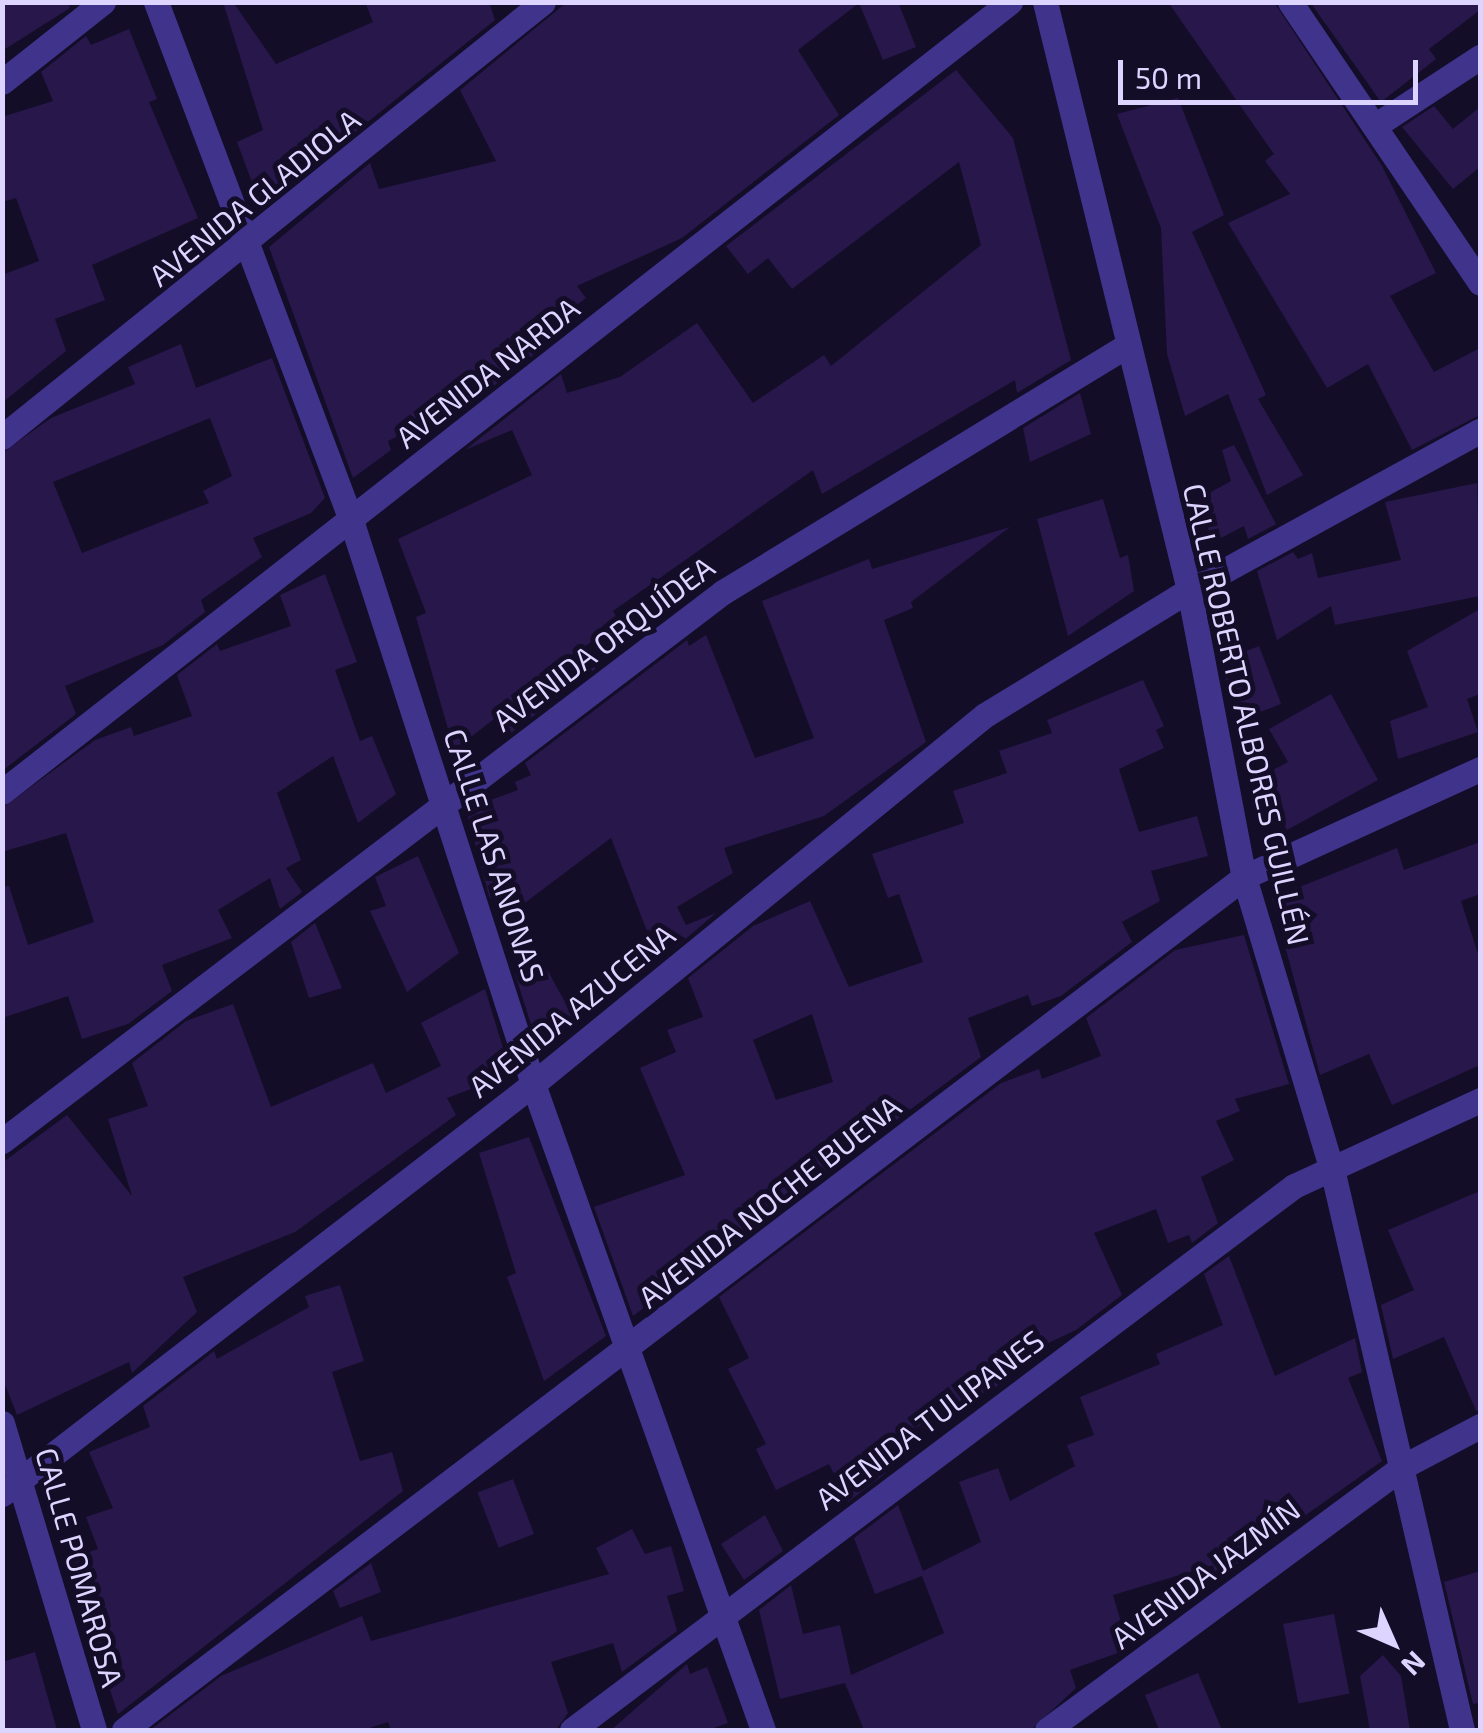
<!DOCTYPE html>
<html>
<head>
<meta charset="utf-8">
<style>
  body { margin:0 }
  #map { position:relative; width:1483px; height:1733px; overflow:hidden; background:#140d28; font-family:"Exo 2",sans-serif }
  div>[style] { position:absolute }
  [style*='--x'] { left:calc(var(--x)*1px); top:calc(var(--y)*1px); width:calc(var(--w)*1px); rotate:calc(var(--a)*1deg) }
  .building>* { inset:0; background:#27174b; transform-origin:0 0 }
  .minor>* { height:25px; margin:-12.5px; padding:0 12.5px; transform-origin:12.5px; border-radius:12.5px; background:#3f338c }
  span { translate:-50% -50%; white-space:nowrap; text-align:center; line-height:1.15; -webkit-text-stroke:10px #140d28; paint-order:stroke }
  .street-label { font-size:30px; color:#ddd4ff }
  .frame { position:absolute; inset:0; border:5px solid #ddd4ff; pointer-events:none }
  .north { position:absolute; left:1343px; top:1593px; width:100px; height:100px; -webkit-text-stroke:8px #140d28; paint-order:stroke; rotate:135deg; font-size:28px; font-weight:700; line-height:40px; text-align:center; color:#ddd4ff }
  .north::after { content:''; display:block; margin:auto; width:35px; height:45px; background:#ddd4ff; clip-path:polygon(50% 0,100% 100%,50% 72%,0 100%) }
  .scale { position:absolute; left:1118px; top:60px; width:300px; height:45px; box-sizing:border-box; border:5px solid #ddd4ff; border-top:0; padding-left:12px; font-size:30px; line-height:35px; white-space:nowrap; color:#ddd4ff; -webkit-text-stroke:8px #140d28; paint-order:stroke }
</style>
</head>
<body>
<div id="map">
  <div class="building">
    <i style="clip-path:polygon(2px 2px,67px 2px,70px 8px,2px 51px)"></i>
    <i style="clip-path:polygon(223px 2px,233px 2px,276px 64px,373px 22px,365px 2px,489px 2px,495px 20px,304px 173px,256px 193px,237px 142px,263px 130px)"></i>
    <i style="clip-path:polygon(567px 2px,898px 2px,916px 47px,883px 60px,859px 3px,798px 50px,839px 115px,682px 238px,577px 286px,586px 298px,546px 328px,550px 342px,450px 420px,447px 413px,388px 441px,391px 450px,353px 478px,269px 247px,370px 163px,379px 189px,496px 161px,460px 90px)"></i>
    <i style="clip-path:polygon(1168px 2px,1274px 2px,1382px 166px,1436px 273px,1390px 296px,1434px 372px,1480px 348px,1480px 415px,1412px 450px,1368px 364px,1327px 388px,1228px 223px,1290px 194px,1265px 161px,1274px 154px)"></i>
    <i style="clip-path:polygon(1310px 2px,1480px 2px,1480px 10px,1429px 49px,1436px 59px,1381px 102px)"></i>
    <i style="clip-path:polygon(129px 29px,157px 99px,149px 102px,198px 218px,92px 265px,105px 300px,55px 319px,66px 351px,2px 403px,2px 275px,39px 261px,16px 198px,2px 202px,2px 117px,53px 101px,41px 72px,86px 36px,91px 45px)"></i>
    <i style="clip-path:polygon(956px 70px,1013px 138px,1071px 360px,1017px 393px,1015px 380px,822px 494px,813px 470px,613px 611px,619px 622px,541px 678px,545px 686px,602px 664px,511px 733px,502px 713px,454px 750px,416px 617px,426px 613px,398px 539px,532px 475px,512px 430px,465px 450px,561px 374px,567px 393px,620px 377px,697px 323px,753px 403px,824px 355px,831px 366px,981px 245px,959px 162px,792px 289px,768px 258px,748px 274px,726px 246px)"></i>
    <i style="clip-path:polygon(1178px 98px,1224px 215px,1192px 232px,1266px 395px,1258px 399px,1303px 475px,1267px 495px,1228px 394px,1185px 416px,1167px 354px,1161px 228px,1117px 114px)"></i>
    <i style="clip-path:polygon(1434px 106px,1453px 129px,1480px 107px,1480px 167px,1453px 189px,1402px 127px)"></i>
    <i style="clip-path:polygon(evenodd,181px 344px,196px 388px,272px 358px,325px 498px,311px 513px,253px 538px,262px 557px,201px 600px,205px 612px,163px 645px,65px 686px,76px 714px,2px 771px,2px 453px,51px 418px,135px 384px,128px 367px,181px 344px,210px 418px,232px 476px,203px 491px,209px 503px,82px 553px,53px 482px,210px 418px)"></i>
    <i style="clip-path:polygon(1080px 393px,1091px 434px,1030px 462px,1023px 428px)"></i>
    <i style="clip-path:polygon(1234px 445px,1276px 524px,1248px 539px,1244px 526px,1215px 541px,1193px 502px,1231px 481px,1222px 450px)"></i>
    <i style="clip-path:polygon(1477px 483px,1480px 596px,1335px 625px,1331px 606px,1277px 640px,1257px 571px,1293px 552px,1298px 559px,1312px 553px,1318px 578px,1401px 560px,1385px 502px)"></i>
    <i style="clip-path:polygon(1103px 499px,1120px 558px,1128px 555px,1134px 591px,1068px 636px,1037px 519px)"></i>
    <i style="clip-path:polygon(1010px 527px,911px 602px,913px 608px,884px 620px,926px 742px,824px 816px,724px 848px,733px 873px,677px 907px,686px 925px,716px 913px,676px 947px,672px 937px,652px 944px,611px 838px,506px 917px,489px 896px,466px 809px,518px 790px,515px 782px,531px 775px,525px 763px,687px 640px,689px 646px,706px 635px,755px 758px,814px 738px,762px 601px,869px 559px,872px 569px)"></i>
    <i style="clip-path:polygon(325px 574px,357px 662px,335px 670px,360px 741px,372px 736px,396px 794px,358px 823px,333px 756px,277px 793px,301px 860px,286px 868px,302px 892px,280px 909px,270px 878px,218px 910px,232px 938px,162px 965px,172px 991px,128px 1024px,82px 1039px,68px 996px,2px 1018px,2px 887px,9px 886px,28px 945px,94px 922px,66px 833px,2px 852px,2px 808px,95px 740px,131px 727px,134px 736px,192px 716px,177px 675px,217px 644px,220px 651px,291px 626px,280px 595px)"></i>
    <i style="clip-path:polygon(1480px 609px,1480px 694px,1467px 699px,1478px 732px,1398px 759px,1390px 721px,1428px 707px,1407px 651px)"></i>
    <i style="left:1259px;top:646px;width:62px;height:43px;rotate:69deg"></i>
    <i style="clip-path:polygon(evenodd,1143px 680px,1164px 726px,1156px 730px,1164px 748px,1119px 769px,1139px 832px,1197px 816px,1208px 856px,1151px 871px,1160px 901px,1122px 922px,1132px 942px,1061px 996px,1032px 1006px,1028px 995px,968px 1018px,981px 1057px,633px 1316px,594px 1207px,685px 1175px,640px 1068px,676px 1052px,667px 1030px,703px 1017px,688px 978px,753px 926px,810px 901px,849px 987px,923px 962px,899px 894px,888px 898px,872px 854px,964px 823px,953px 791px,1007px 773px,999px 751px,1052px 733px,1047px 720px,1143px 680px,812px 1014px,833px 1082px,776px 1100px,753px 1040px,812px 1014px)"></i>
    <i style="clip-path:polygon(1331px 694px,1378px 780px,1287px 830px,1258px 778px,1288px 762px,1269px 729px)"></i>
    <i style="clip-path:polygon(1480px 842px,1480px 894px,1461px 901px,1480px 960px,1480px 1065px,1392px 1105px,1369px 1054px,1320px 1075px,1272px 898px,1397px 848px,1404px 870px)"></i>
    <i style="clip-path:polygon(418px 856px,459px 953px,407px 992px,370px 911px,386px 906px,375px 877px)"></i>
    <i style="clip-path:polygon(315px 923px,342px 988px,309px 998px,291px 942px)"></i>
    <i style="clip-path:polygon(1244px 935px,1289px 1084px,1235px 1099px,1240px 1111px,1216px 1121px,1234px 1160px,1201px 1177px,1218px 1223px,1192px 1243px,1189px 1235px,1168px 1243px,1156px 1209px,1094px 1233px,1122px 1295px,1076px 1330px,1003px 1364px,1011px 1379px,880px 1446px,886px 1473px,848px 1502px,829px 1464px,776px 1490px,756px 1449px,766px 1444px,728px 1369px,749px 1358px,719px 1297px,1001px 1083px,1039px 1069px,1042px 1079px,1101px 1056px,1086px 1018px,1175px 950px)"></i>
    <i style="clip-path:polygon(542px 960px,573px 1017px,535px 1037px,515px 974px)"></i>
    <i style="clip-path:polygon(485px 989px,511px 1074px,447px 1098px,456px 1115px,295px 1232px,183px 1277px,197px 1312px,132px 1373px,129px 1362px,17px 1415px,2px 1377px,2px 1163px,67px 1115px,132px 1196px,108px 1119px,148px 1106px,132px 1063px,186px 1021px,233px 1004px,271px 1107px,373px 1063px,386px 1093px,441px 1066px,421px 1023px)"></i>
    <i style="clip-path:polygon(529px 1137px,606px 1336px,544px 1381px,507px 1277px,516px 1273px,479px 1153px)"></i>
    <i style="clip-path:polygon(1480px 1191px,1480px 1410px,1476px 1411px,1444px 1337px,1393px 1359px,1381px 1305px,1414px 1290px,1388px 1230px)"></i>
    <i style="clip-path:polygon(1229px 1256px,1275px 1376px,1355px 1338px,1362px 1372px,1348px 1378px,1382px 1461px,1217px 1578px,1213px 1565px,1113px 1595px,1129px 1649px,1070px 1670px,1076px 1688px,1031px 1730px,864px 1730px,845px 1683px,780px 1699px,759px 1610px,791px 1585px,803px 1634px,840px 1625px,851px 1675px,944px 1633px,922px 1576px,875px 1594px,854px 1538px,898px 1505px,923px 1571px,981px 1542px,959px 1482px,998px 1468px,1010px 1501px,1075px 1466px,1067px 1445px,1094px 1435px,1080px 1397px,1160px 1364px,1156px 1354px,1223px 1325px,1204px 1274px)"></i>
    <i style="clip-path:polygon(340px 1285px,364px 1361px,332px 1372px,360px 1461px,392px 1452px,403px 1491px,118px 1714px,66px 1559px,98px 1549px,86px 1517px,113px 1508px,89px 1452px,150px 1427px,143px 1406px,214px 1351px,217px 1359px,309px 1307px,305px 1296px)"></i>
    <i style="left:513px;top:1479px;width:59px;height:38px;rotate:69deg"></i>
    <i style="clip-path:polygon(765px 1515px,783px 1551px,744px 1580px,721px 1544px)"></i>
    <i style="clip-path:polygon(632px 1529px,645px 1554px,671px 1546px,684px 1591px,667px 1596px,677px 1631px,622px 1672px,613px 1643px,551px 1662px,568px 1713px,556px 1730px,391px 1730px,388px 1722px,363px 1730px,150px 1730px,221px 1676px,362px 1616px,371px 1641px,609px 1574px,596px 1548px)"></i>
    <i style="clip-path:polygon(371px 1563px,381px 1592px,340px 1608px,333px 1591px)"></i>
    <i style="clip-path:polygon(1480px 1571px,1480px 1703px,1473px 1704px,1444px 1582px)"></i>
    <i style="left:1334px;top:1614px;width:81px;height:52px;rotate:79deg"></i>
    <i style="clip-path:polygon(35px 1652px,57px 1730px,2px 1730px,2px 1662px)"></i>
    <i style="clip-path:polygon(1383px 1655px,1401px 1676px,1410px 1730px,1370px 1730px,1360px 1676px)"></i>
    <i style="clip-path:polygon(687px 1664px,690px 1674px,707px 1667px,728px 1723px,708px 1730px,611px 1730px)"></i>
    <i style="clip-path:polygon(1198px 1673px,1222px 1730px,1159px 1730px,1145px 1695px)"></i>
  </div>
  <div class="minor">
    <i style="--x:156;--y:2;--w:553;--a:69.37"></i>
    <i style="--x:351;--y:520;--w:593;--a:72.12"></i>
    <i style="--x:533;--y:1084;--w:686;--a:70.4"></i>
    <i style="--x:1045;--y:2;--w:605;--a:76.24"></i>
    <i style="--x:1189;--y:590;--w:292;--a:79.2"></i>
    <i style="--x:1244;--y:877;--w:309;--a:73.3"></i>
    <i style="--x:1333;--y:1173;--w:572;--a:76.96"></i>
    <i style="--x:1290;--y:2;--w:339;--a:55.9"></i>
    <i style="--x:2;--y:82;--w:129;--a:-38.4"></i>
    <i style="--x:1379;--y:123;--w:121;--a:-33.2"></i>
    <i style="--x:2;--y:437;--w:694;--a:-38.8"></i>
    <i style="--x:2;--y:792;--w:1281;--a:-38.09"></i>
    <i style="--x:2;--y:1141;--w:906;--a:-37.29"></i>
    <i style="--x:723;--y:592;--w:472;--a:-31.4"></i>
    <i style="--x:2;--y:1423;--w:320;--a:73.3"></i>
    <i style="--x:2;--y:1494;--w:671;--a:-37.67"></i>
    <i style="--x:533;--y:1084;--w:583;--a:-39.23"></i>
    <i style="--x:985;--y:715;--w:239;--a:-31.5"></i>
    <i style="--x:1189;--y:590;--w:332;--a:-28.7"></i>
    <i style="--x:124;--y:1730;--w:1408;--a:-37.29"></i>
    <i style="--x:1244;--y:877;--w:260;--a:-24.6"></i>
    <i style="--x:572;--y:1730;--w:904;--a:-37"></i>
    <i style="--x:1294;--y:1186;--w:205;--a:-24.8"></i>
    <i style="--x:1047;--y:1730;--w:442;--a:-36.5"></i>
    <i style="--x:1402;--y:1467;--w:88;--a:-27.7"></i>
  </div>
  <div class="street-label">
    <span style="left:254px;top:197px;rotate:-39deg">AVENIDA GLADIOLA</span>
    <span style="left:487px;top:372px;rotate:-38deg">AVENIDA NARDA</span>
    <span style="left:603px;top:643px;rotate:-37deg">AVENIDA ORQUÍDEA</span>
    <span style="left:1247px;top:714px;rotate:77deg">CALLE ROBERTO ALBORES GUILLÉN</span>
    <span style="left:495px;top:855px;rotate:72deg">CALLE LAS ANONAS</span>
    <span style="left:571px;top:1010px;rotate:-39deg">AVENIDA AZUCENA</span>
    <span style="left:769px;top:1201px;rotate:-38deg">AVENIDA NOCHE BUENA</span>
    <span style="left:929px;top:1419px;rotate:-37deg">AVENIDA TULIPANES</span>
    <span style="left:80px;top:1567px;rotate:74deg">CALLE POMAROSA</span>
    <span style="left:1205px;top:1573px;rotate:-37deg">AVENIDA JAZMÍN</span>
  </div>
  <div class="frame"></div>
  <div class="north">N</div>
  <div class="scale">50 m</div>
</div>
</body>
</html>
